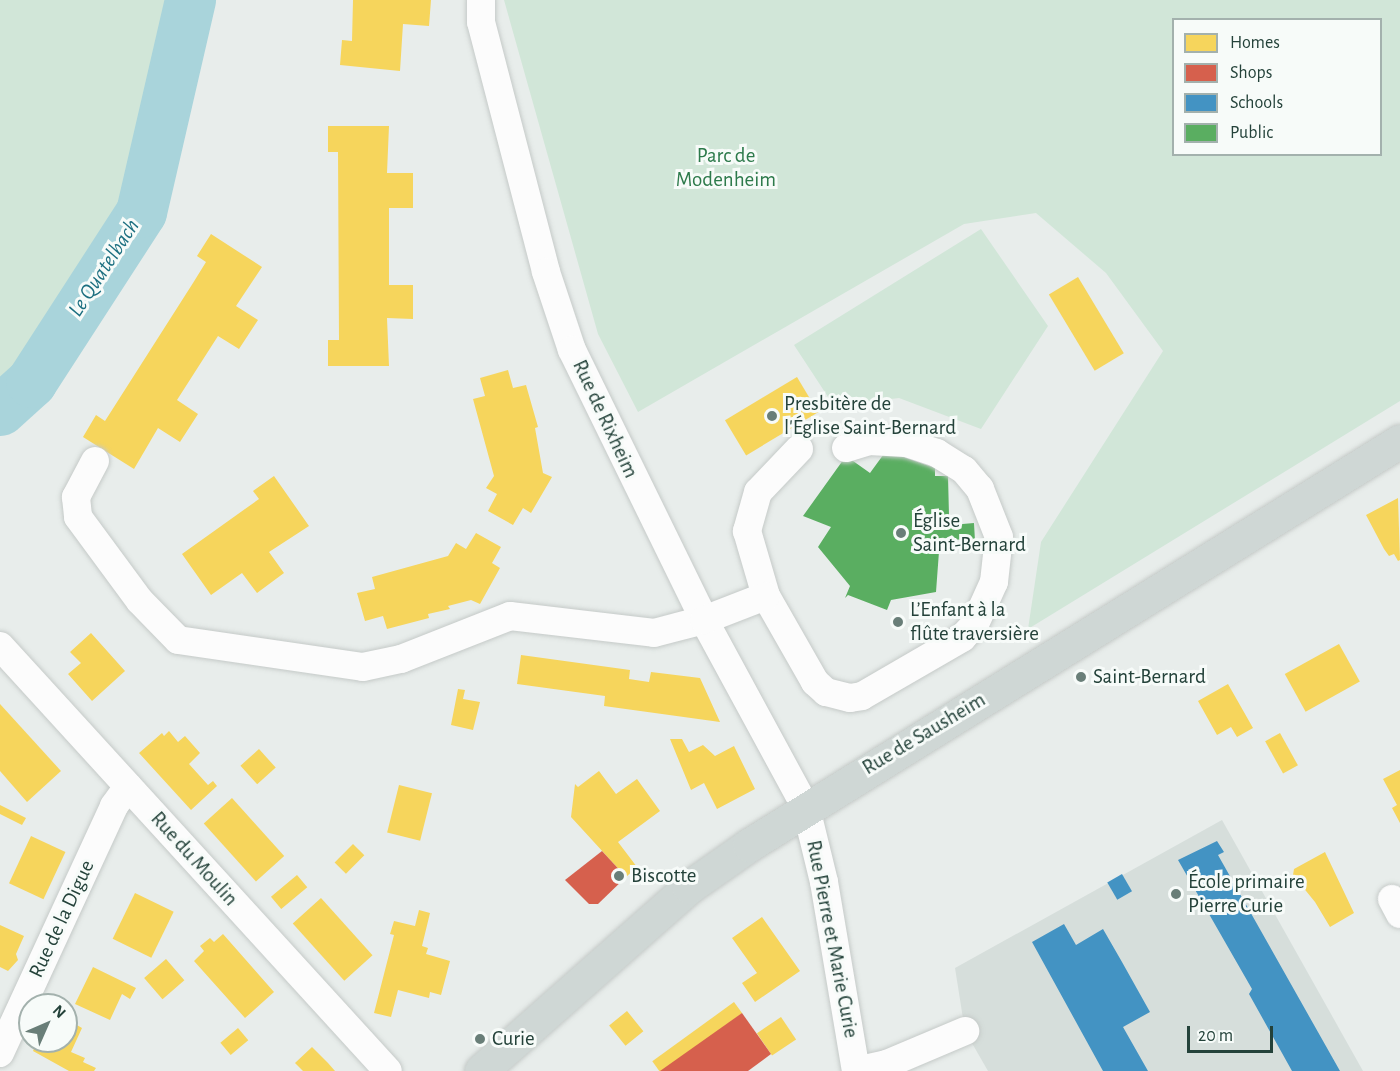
<!DOCTYPE html>
<html>
<head>
<meta charset="utf-8">
<style>
  body { margin:0 }
  #map { position:relative; width:1400px; height:1071px; overflow:hidden; background:#e8edeb; font-family:"Alegreya Sans",sans-serif }
  div>[style] { position:absolute }
  [style*='--x'] { left:calc(var(--x)*1px); top:calc(var(--y)*1px); width:calc(var(--w)*1px); rotate:calc(var(--a)*1deg) }
  .built>* { inset:0; background:#d6dedb }
  .green>* { inset:0; background:#d1e6d8 }
  .homes>* { inset:0; background:#f6d55c; transform-origin:0 0 }
  .shops>* { inset:0; background:#d6604d }
  .schools>* { inset:0; background:#4393c3; transform-origin:0 0 }
  .public>* { inset:0; background:#5aae61 }
  .river>* { height:51px; margin:-25.5px; padding:0 25.5px; transform-origin:25.5px; border-radius:25.5px; background:#a9d4db }
  .roads { filter:drop-shadow(0 0 2px #c5cac8) drop-shadow(0 0 2px #c5cac8) }
  .minor>* { height:28px; margin:-14px; padding:0 14px; transform-origin:14px; border-radius:14px; background:#fcfcfc }
  .major>* { height:33px; margin:-16.5px; padding:0 16.5px; transform-origin:16.5px; border-radius:16.5px; background:#cfd7d5 }
  .dots>* { width:16px; height:16px; translate:-50% -50%; box-sizing:border-box; border:3px solid #f7fbf9; border-radius:50% }
  span { translate:-50% -50%; white-space:nowrap; text-align:center; line-height:1.15; -webkit-text-stroke:6px #f7fbf9; paint-order:stroke }
  .park-label { font-size:21px; color:#2d7a4b }
  .poi-label { font-size:21px; color:#24423a }
  .left { translate:0 -50%; text-align:left }
  .street-label { font-size:21px; color:#24423a }
  .water-label { font-size:22px; color:#1c6f80; font-style:italic }
  .legend { position:absolute; left:1172px; top:18px; width:210px; height:138px; box-sizing:border-box; background:#f7fbf9; border:2px solid #a3b1ad; margin:0; padding:8px 10px; list-style:none; font-size:18px; color:#24423a }
  .legend li { display:flex; align-items:center; gap:12px; height:30px }
  .legend b { width:30px; border:2px solid #a3b1ad }
  .north { position:absolute; left:18px; top:993px; width:60px; height:60px; box-sizing:border-box; background:#f7fbf9; border:2px solid #a3b1ad; border-radius:50%; rotate:45deg; font-size:16px; font-weight:700; line-height:24px; text-align:center; color:#24423a }
  .north::after { content:''; display:block; margin:auto; width:21px; height:27px; background:#697e78; clip-path:polygon(50% 0,100% 100%,50% 72%,0 100%) }
  .scale { position:absolute; left:1187px; top:1026px; width:86px; height:27px; box-sizing:border-box; border:3px solid #24423a; border-top:0; padding-left:8px; font-size:18px; line-height:21px; white-space:nowrap; color:#24423a; -webkit-text-stroke:4px #f7fbf9; paint-order:stroke }
</style>
</head>
<body>
<div id="map">
  <div class="built">
    <i style="clip-path:polygon(1222px 820px,1363px 1071px,988px 1071px,965px 1031px,955px 968px)"></i>
  </div>
  <div class="green">
    <i style="clip-path:polygon(0 0,174px 0,130px 206px,18px 376px,0 392px)"></i>
    <i style="clip-path:polygon(evenodd,504px 0,1400px 0,1400px 401px,1028px 629px,1041px 542px,1163px 351px,1106px 273px,1036px 213px,964px 224px,638px 412px,598px 334px,504px 0,1174px 20px,1380px 20px,1380px 154px,1174px 154px,1174px 20px)"></i>
    <i style="clip-path:polygon(981px 229px,1048px 326px,981px 429px,899px 398px,834px 406px,794px 345px)"></i>
  </div>
  <div class="homes">
    <i style="clip-path:polygon(353px 0,431px 0,429px 26px,403px 24px,400px 71px,340px 65px,342px 40px,352px 41px)"></i>
    <i style="clip-path:polygon(328px 126px,389px 126px,387px 173px,413px 173px,413px 208px,389px 208px,389px 285px,413px 285px,413px 319px,387px 318px,389px 366px,328px 366px,328px 340px,339px 340px,338px 152px,328px 152px)"></i>
    <i style="clip-path:polygon(211px 234px,262px 267px,236px 306px,258px 320px,239px 349px,218px 336px,177px 400px,198px 414px,180px 442px,158px 428px,134px 469px,83px 437px,96px 415px,105px 421px,193px 283px,206px 262px,197px 256px)"></i>
    <i style="left:1078px;top:277px;width:89px;height:34px;rotate:59deg"></i>
    <i style="clip-path:polygon(508px 370px,513px 388px,526px 385px,538px 427px,535px 428px,543px 473px,552px 477px,531px 513px,523px 508px,513px 525px,488px 511px,497px 494px,486px 488px,494px 476px,473px 399px,485px 396px,480px 378px)"></i>
    <i style="left:797px;top:377px;width:41px;height:84px;rotate:59deg"></i>
    <i style="clip-path:polygon(274px 476px,309px 526px,269px 552px,284px 573px,257px 593px,242px 573px,211px 595px,182px 554px,259px 499px,253px 491px)"></i>
    <i style="clip-path:polygon(1398px 498px,1400px 560px,1398px 561px,1394px 554px,1389px 556px,1384px 549px,1366px 515px)"></i>
    <i style="clip-path:polygon(476px 533px,501px 547px,492px 563px,500px 568px,480px 604px,471px 600px,448px 606px,450px 609px,428px 614px,429px 618px,387px 629px,383px 616px,365px 621px,357px 593px,375px 589px,372px 577px,448px 556px,456px 543px,466px 549px)"></i>
    <i style="clip-path:polygon(91px 633px,125px 671px,92px 701px,68px 674px,81px 663px,70px 652px)"></i>
    <i style="left:1339px;top:644px;width:43px;height:62px;rotate:61deg"></i>
    <i style="clip-path:polygon(521px 655px,630px 670px,629px 679px,649px 682px,651px 672px,700px 678px,720px 722px,604px 706px,605px 696px,517px 684px)"></i>
    <i style="clip-path:polygon(1228px 684px,1253px 728px,1237px 737px,1231px 727px,1217px 735px,1198px 701px)"></i>
    <i style="clip-path:polygon(458px 689px,465px 690px,463px 699px,480px 702px,473px 730px,451px 725px)"></i>
    <i style="clip-path:polygon(0 704px,61px 771px,27px 802px,0 771px)"></i>
    <i style="clip-path:polygon(169px 731px,178px 742px,185px 736px,200px 753px,189px 764px,208px 785px,213px 781px,217px 786px,191px 810px,139px 753px,162px 733px,164px 736px)"></i>
    <i style="left:1280px;top:733px;width:37px;height:17px;rotate:61deg"></i>
    <i style="clip-path:polygon(670px 739px,682px 739px,689px 752px,703px 745px,715px 756px,734px 746px,755px 789px,717px 809px,704px 783px,691px 790px)"></i>
    <i style="left:259px;top:749px;width:25px;height:25px;rotate:48deg"></i>
    <i style="clip-path:polygon(1400px 770px,1400px 823px,1392px 808px,1397px 805px,1383px 779px)"></i>
    <i style="clip-path:polygon(599px 771px,616px 794px,637px 779px,660px 811px,618px 842px,637px 867px,626px 877px,571px 817px,575px 784px,578px 787px)"></i>
    <i style="left:399px;top:785px;width:34px;height:49px;rotate:14deg"></i>
    <i style="left:232px;top:798px;width:78px;height:38px;rotate:48deg"></i>
    <i style="clip-path:polygon(0 805px,26px 818px,22px 825px,0 814px)"></i>
    <i style="left:31px;top:836px;width:38px;height:52px;rotate:25deg"></i>
    <i style="left:353px;top:844px;width:16px;height:26px;rotate:45deg"></i>
    <i style="clip-path:polygon(1325px 852px,1354px 913px,1330px 927px,1315px 902px,1293px 875px,1294px 869px)"></i>
    <i style="left:297px;top:875px;width:16px;height:34px;rotate:50deg"></i>
    <i style="left:135px;top:893px;width:43px;height:51px;rotate:26deg"></i>
    <i style="left:321px;top:898px;width:77px;height:38px;rotate:48deg"></i>
    <i style="clip-path:polygon(419px 910px,430px 913px,422px 946px,428px 948px,426px 954px,450px 961px,441px 995px,430px 992px,429px 998px,398px 990px,391px 1017px,374px 1013px,394px 935px,390px 934px,394px 921px,415px 926px)"></i>
    <i style="clip-path:polygon(762px 917px,800px 971px,755px 1002px,742px 983px,757px 973px,732px 938px)"></i>
    <i style="clip-path:polygon(0 925px,24px 936px,16px 954px,18px 960px,8px 971px,0 967px)"></i>
    <i style="clip-path:polygon(223px 934px,274px 992px,245px 1018px,194px 961px,204px 951px,200px 946px,210px 938px,214px 942px)"></i>
    <i style="left:166px;top:959px;width:28px;height:29px;rotate:49deg"></i>
    <i style="clip-path:polygon(93px 967px,136px 988px,130px 999px,122px 994px,110px 1020px,75px 1004px)"></i>
    <i style="left:734px;top:1002px;width:14px;height:101px;rotate:54deg"></i>
    <i style="left:627px;top:1011px;width:26px;height:23px;rotate:51deg"></i>
    <i style="left:781px;top:1017px;width:27px;height:29px;rotate:56deg"></i>
    <i style="clip-path:polygon(70px 1021px,82px 1028px,71px 1052px,85px 1058px,83px 1062px,96px 1068px,94px 1071px,69px 1071px,33px 1051px,37px 1041px,66px 1041px,66px 1025px)"></i>
    <i style="left:238px;top:1028px;width:16px;height:23px;rotate:50deg"></i>
    <i style="clip-path:polygon(312px 1047px,328px 1063px,335px 1071px,303px 1071px,295px 1063px)"></i>
  </div>
  <div class="shops">
    <i style="clip-path:polygon(602px 851px,626px 877px,598px 904px,589px 904px,565px 880px)"></i>
    <i style="clip-path:polygon(742px 1013px,771px 1054px,748px 1071px,660px 1071px)"></i>
  </div>
  <div class="schools">
    <i style="clip-path:polygon(1217px 841px,1224px 852px,1218px 855px,1340px 1071px,1292px 1071px,1249px 994px,1252px 989px,1178px 860px)"></i>
    <i style="left:1122px;top:874px;width:20px;height:17px;rotate:60deg"></i>
    <i style="clip-path:polygon(1064px 924px,1076px 945px,1103px 929px,1122px 962px,1150px 1012px,1123px 1027px,1148px 1071px,1103px 1071px,1032px 942px)"></i>
  </div>
  <div class="public">
    <i style="clip-path:polygon(886px 451px,935px 468px,935px 476px,948px 476px,949px 515px,940px 516px,940px 526px,974px 523px,975px 541px,940px 538px,936px 592px,891px 600px,887px 610px,848px 595px,845px 598px,850px 586px,818px 547px,831px 527px,803px 516px,846px 456px,870px 473px)"></i>
  </div>
  <div class="river">
    <i style="--x:0;--y:410;--w:42;--a:-42.1"></i>
    <i style="--x:31;--y:382;--w:202;--a:-57.1"></i>
    <i style="--x:141;--y:212;--w:218;--a:-77"></i>
  </div>
  <div class="roads">
    <div class="minor">
      <i style="--x:481;--y:0;--w:22;--a:90"></i>
      <i style="--x:481;--y:22;--w:258;--a:75.4"></i>
      <i style="--x:546;--y:272;--w:82;--a:71.6"></i>
      <i style="--x:572;--y:350;--w:301;--a:63.9"></i>
      <i style="--x:704;--y:620;--w:214;--a:61.5"></i>
      <i style="--x:806;--y:808;--w:76;--a:76.3"></i>
      <i style="--x:824;--y:882;--w:192;--a:80.4"></i>
      <i style="--x:799;--y:449;--w:59;--a:133.6"></i>
      <i style="--x:758;--y:492;--w:41;--a:105.8"></i>
      <i style="--x:747;--y:531;--w:68;--a:73.7"></i>
      <i style="--x:766;--y:596;--w:99;--a:60.3"></i>
      <i style="--x:815;--y:682;--w:15;--a:42"></i>
      <i style="--x:826;--y:692;--w:25;--a:14"></i>
      <i style="--x:850;--y:698;--w:12;--a:-9"></i>
      <i style="--x:862;--y:696;--w:116;--a:-30.1"></i>
      <i style="--x:962;--y:638;--w:19;--a:-47"></i>
      <i style="--x:975;--y:624;--w:46;--a:-65.7"></i>
      <i style="--x:994;--y:582;--w:45;--a:-83.7"></i>
      <i style="--x:999;--y:537;--w:52;--a:-111.6"></i>
      <i style="--x:980;--y:489;--w:25;--a:-130"></i>
      <i style="--x:964;--y:470;--w:32;--a:-148"></i>
      <i style="--x:937;--y:453;--w:33;--a:-162"></i>
      <i style="--x:906;--y:443;--w:37;--a:-177"></i>
      <i style="--x:869;--y:441;--w:24;--a:163"></i>
      <i style="--x:95;--y:461;--w:41;--a:117.8"></i>
      <i style="--x:76;--y:497;--w:20;--a:84"></i>
      <i style="--x:78;--y:517;--w:104;--a:53.6"></i>
      <i style="--x:140;--y:601;--w:54;--a:45.7"></i>
      <i style="--x:178;--y:640;--w:187;--a:8.3"></i>
      <i style="--x:363;--y:667;--w:39;--a:-12"></i>
      <i style="--x:401;--y:659;--w:117;--a:-21.5"></i>
      <i style="--x:510;--y:616;--w:145;--a:6.7"></i>
      <i style="--x:654;--y:633;--w:52;--a:-14.6"></i>
      <i style="--x:704;--y:620;--w:66;--a:-21.2"></i>
      <i style="--x:0;--y:646;--w:575;--a:47.61"></i>
      <i style="--x:1392;--y:899;--w:17;--a:62"></i>
      <i style="--x:0;--y:1053;--w:272;--a:-65.2"></i>
      <i style="--x:114;--y:806;--w:24;--a:-54"></i>
      <i style="--x:856;--y:1071;--w:32;--a:-13"></i>
      <i style="--x:887;--y:1064;--w:85;--a:-22.9"></i>
    </div>
    <div class="major">
      <i style="--x:481;--y:1071;--w:278;--a:-41.5"></i>
      <i style="--x:689;--y:887;--w:73;--a:-35"></i>
      <i style="--x:749;--y:845;--w:766;--a:-31.82"></i>
    </div>
  </div>
  <div class="dots">
    <i style="left:772px;top:416px;background:#697e78"></i>
    <i style="left:901px;top:533px;background:#697e78"></i>
    <i style="left:898px;top:622px;background:#697e78"></i>
    <i style="left:1081px;top:677px;background:#697e78"></i>
    <i style="left:619px;top:876px;background:#697e78"></i>
    <i style="left:1176px;top:894px;background:#697e78"></i>
    <i style="left:480px;top:1039px;background:#697e78"></i>
  </div>
  <div class="park-label">
    <span style="left:726px;top:168px">Parc de<br>Modenheim</span>
  </div>
  <div class="poi-label">
    <span class="left" style="left:784px;top:416px">Presbitère de<br>l'Église Saint-Bernard</span>
    <span class="left" style="left:913px;top:533px">Église<br>Saint-Bernard</span>
    <span class="left" style="left:910px;top:622px">L’Enfant à la<br>flûte traversière</span>
    <span class="left" style="left:1093px;top:677px">Saint-Bernard</span>
    <span class="left" style="left:631px;top:876px">Biscotte</span>
    <span class="left" style="left:1188px;top:894px">École primaire<br>Pierre Curie</span>
    <span class="left" style="left:492px;top:1039px">Curie</span>
  </div>
  <div class="street-label">
    <span style="left:605px;top:419px;rotate:65deg">Rue de Rixheim</span>
    <span style="left:924px;top:734px;rotate:-31deg">Rue de Sausheim</span>
    <span style="left:194px;top:859px;rotate:48deg">Rue du Moulin</span>
    <span style="left:62px;top:919px;rotate:-65deg">Rue de la Digue</span>
    <span style="left:832px;top:939px;rotate:79deg">Rue Pierre et Marie Curie</span>
  </div>
  <div class="water-label">
    <span style="left:104px;top:268px;rotate:-57deg">Le Quatelbach</span>
  </div>
  <ul class="legend">
  <li><b style="height:16px;background:#f6d55c"></b>Homes</li>
  <li><b style="height:16px;background:#d6604d"></b>Shops</li>
  <li><b style="height:16px;background:#4393c3"></b>Schools</li>
  <li><b style="height:16px;background:#5aae61"></b>Public</li>
  </ul>
  <div class="north">N</div>
  <div class="scale">20 m</div>
</div>
</body>
</html>
